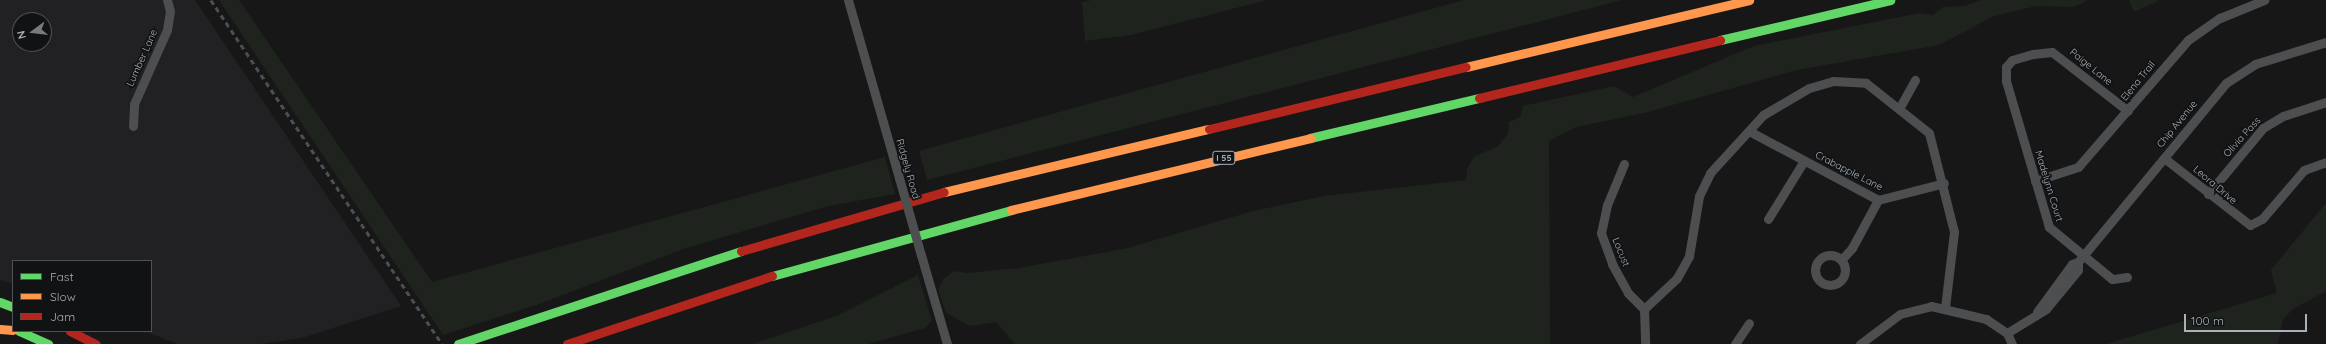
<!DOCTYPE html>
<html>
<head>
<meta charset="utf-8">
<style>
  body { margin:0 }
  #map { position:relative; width:2326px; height:344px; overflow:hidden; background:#171718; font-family:Quicksand,sans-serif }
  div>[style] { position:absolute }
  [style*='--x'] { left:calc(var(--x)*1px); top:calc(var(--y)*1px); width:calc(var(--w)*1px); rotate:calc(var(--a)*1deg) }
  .built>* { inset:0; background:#212123 }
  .green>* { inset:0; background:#1e241d }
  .street>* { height:9px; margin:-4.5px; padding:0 4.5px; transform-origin:4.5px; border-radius:4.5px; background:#4c4e50 }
  .street>.ring { margin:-4.5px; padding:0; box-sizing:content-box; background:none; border:9px solid #4c4e50; border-radius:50% }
  .fast>* { height:9px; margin:-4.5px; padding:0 4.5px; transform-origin:4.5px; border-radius:4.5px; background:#63d668 }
  .slow>* { height:9px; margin:-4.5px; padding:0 4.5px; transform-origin:4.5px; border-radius:4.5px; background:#ff974d }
  .jam>* { height:9px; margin:-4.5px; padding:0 4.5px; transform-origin:4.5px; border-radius:4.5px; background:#b3261e }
  .rail>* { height:2.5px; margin-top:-1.25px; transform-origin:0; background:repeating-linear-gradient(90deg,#4c4e4f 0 5px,transparent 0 9px) }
  .street-bridge>* { height:9px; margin:-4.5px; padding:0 4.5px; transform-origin:4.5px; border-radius:4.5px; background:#4c4e50 }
  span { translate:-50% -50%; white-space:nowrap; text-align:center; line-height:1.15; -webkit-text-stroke:3.5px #111214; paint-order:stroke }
  .shield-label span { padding:1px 3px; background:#111214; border:1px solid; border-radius:3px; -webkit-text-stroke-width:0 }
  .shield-label { font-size:9px; color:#a9b1b8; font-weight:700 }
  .street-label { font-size:10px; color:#a9b1b8 }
  .legend { position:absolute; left:12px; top:260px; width:140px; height:72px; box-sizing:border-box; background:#111214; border:1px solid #4e5256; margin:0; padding:5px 7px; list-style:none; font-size:12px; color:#a9b1b8 }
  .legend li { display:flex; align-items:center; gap:8px; height:20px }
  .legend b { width:20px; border:1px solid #4e5256 }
  .north { position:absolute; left:12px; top:12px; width:40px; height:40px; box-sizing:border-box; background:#111214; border:1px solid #4e5256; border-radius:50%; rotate:255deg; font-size:11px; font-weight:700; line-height:16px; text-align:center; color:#a9b1b8 }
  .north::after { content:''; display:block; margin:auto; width:14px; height:18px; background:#767b80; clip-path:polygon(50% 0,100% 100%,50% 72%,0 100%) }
  .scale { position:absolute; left:2184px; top:314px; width:123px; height:18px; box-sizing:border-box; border:2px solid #a9b1b8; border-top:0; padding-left:5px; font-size:12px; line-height:14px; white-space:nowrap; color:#a9b1b8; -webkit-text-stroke:3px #111214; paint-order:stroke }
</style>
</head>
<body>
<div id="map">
  <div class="built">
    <i style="clip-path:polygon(evenodd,0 0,195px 0,401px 306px,302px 338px,261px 344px,177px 344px,145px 331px,151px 331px,151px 261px,13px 261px,13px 284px,0 280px,0 0,20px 20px,44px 20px,44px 44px,20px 44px,20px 20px)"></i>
  </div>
  <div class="green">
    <i style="clip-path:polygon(219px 0,239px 0,432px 282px,885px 157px,895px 194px,828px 206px,683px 249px,539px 304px,443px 335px)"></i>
    <i style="clip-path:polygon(1092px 0,1267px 0,1131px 35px,1085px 41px,1082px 2px)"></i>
    <i style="clip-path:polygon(1464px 0,1622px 0,927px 180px,919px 151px)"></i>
    <i style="clip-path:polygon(1981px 0,2088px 0,2074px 7px,2036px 6px,1994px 16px,1939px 45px,1797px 70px,1644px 113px,1576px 127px,1549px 141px,1550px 344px,1015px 344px,996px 322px,970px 326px,946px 313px,938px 289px,943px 279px,954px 271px,968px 273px,1019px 268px,1128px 248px,1253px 211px,1324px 196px,1466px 180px,1467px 169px,1474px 157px,1498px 146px,1508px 134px,1509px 122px,1520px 117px,1523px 106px,1614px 86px,1633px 97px,1754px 46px,1920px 13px,1933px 15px,1943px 7px,1965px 6px)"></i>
    <i style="clip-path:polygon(2129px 0,2160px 0,2134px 12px)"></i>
    <i style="clip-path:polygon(2326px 203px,2326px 291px,2293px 309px,2283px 319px,2278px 344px,2106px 344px,2277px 293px,2271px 270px)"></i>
    <i style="clip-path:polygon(918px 275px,932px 321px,925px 328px,868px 344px,753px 344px,839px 315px)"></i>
  </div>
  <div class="street">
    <i style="--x:848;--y:0;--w:185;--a:74"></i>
    <i style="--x:1900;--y:107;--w:31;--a:-61"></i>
    <i style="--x:133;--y:126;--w:22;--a:-87"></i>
    <i style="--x:134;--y:104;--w:81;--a:-66"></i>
    <i style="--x:167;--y:30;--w:19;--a:-81"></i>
    <i style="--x:170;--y:11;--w:11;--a:-105"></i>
    <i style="--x:1749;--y:131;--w:146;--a:28.1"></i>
    <i style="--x:1878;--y:200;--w:68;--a:-14.4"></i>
    <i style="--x:2164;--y:158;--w:109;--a:37.9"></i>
    <i style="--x:2250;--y:225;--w:13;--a:-27"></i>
    <i style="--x:2262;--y:219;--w:65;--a:-49.4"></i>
    <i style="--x:2304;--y:170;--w:23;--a:-20"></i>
    <i style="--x:1624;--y:164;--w:44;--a:112.5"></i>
    <i style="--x:1607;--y:205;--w:29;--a:102"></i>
    <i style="--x:1601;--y:233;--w:33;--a:70"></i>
    <i style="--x:1612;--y:264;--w:33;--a:61"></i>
    <i style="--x:1628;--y:293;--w:23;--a:45"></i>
    <i style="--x:1644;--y:309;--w:35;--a:88"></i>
    <i style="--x:2035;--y:181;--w:45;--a:-18"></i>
    <i style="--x:2078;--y:167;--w:168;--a:-49.1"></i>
    <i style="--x:2188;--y:40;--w:39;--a:-35"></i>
    <i style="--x:2220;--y:18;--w:48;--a:-22.2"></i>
    <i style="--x:2208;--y:194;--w:86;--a:-50.2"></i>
    <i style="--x:2263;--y:128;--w:23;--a:-31"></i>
    <i style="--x:2283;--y:116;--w:45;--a:-18"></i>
    <i style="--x:1768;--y:219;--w:68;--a:-58.2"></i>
    <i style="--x:921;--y:255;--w:93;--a:73.7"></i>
    <i class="ring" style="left:1815px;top:255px;width:21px;height:21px"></i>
    <i style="--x:1841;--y:260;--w:16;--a:-47"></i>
    <i style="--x:1852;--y:248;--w:55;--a:-61.6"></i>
    <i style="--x:2127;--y:277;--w:15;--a:172"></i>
    <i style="--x:2112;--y:279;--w:82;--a:-140.5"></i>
    <i style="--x:2049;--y:227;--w:152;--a:-106.4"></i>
    <i style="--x:2006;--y:81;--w:14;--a:-90"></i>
    <i style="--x:2006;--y:67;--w:9;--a:-49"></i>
    <i style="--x:2012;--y:60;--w:22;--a:-16"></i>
    <i style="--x:2033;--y:54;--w:19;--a:-6"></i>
    <i style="--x:2052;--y:52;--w:96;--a:37.8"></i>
    <i style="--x:1644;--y:309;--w:45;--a:-43.2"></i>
    <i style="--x:1677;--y:278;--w:25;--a:-61"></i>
    <i style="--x:1689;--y:256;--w:61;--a:-80.5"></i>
    <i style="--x:1699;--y:196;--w:25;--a:-64"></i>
    <i style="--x:1710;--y:173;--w:79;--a:-47.6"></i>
    <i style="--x:1763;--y:115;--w:53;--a:-30.4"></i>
    <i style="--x:1809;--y:88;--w:25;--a:-16"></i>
    <i style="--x:1833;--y:81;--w:33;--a:3"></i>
    <i style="--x:1866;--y:83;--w:80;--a:38.4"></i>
    <i style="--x:1929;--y:133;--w:102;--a:75.8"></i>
    <i style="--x:1954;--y:232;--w:76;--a:96.8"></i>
    <i style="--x:2037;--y:312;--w:59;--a:-53.9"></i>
    <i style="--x:2072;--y:264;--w:6;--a:-18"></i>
    <i style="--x:2078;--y:262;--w:232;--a:-50.4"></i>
    <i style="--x:2226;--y:83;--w:35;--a:-33"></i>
    <i style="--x:2255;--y:64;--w:74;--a:-17.2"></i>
    <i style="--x:2007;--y:333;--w:46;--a:-31.6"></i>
    <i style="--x:2046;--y:309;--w:50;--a:-50.6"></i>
    <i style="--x:2078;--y:270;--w:7;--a:-90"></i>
    <i style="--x:1735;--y:344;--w:25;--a:-56"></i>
    <i style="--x:1860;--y:344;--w:50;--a:-36.9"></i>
    <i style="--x:1900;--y:314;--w:32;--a:-14"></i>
    <i style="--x:1931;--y:306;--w:57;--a:13.3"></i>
    <i style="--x:1986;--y:319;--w:25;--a:34"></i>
    <i style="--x:2007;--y:333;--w:12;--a:66"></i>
  </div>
  <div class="fast">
    <i style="--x:1720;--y:40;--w:175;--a:-13.2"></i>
    <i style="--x:1310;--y:138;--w:174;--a:-13.3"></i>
    <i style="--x:772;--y:276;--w:248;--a:-15.4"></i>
    <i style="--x:0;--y:302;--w:14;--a:21"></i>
    <i style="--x:19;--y:331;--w:32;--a:24"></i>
    <i style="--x:458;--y:344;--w:298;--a:-18.2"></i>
  </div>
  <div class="slow">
    <i style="--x:1466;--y:67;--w:291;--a:-13.3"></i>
    <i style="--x:944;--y:192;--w:272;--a:-13.4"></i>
    <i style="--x:1011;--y:210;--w:308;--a:-13.5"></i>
    <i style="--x:0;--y:329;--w:13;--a:4"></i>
  </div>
  <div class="jam">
    <i style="--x:1479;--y:98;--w:248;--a:-13.5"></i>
    <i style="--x:1209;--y:129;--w:264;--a:-13.6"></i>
    <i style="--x:741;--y:251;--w:211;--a:-16.2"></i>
    <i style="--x:70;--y:331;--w:29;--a:27"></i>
    <i style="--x:567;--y:344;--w:216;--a:-18.4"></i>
  </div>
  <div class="rail">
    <i style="--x:211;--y:0;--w:414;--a:56.1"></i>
  </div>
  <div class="street-bridge">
    <i style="--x:899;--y:178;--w:80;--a:74.1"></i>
  </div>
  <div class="shield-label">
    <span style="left:1224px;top:158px">I 55</span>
  </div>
  <div class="street-label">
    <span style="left:142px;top:58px;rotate:-66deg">Lumber Lane</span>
    <span style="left:2091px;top:67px;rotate:39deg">Paige Lane</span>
    <span style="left:2138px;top:81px;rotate:-51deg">Elena Trail</span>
    <span style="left:2177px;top:124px;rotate:-51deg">Chip Avenue</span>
    <span style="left:2242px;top:137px;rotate:-48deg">Olivia Pass</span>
    <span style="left:908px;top:169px;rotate:74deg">Ridgely Road</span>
    <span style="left:1849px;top:171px;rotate:27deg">Crabapple Lane</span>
    <span style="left:2215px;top:185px;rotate:40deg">Leora Drive</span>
    <span style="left:2049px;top:186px;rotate:73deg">Madelynn Court</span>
    <span style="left:1621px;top:252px;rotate:68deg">Locust</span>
  </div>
  <ul class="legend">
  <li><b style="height:5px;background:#63d668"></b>Fast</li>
  <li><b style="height:5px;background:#ff974d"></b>Slow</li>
  <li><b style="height:5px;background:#b3261e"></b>Jam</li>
  </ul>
  <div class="north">N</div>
  <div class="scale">100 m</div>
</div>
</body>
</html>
